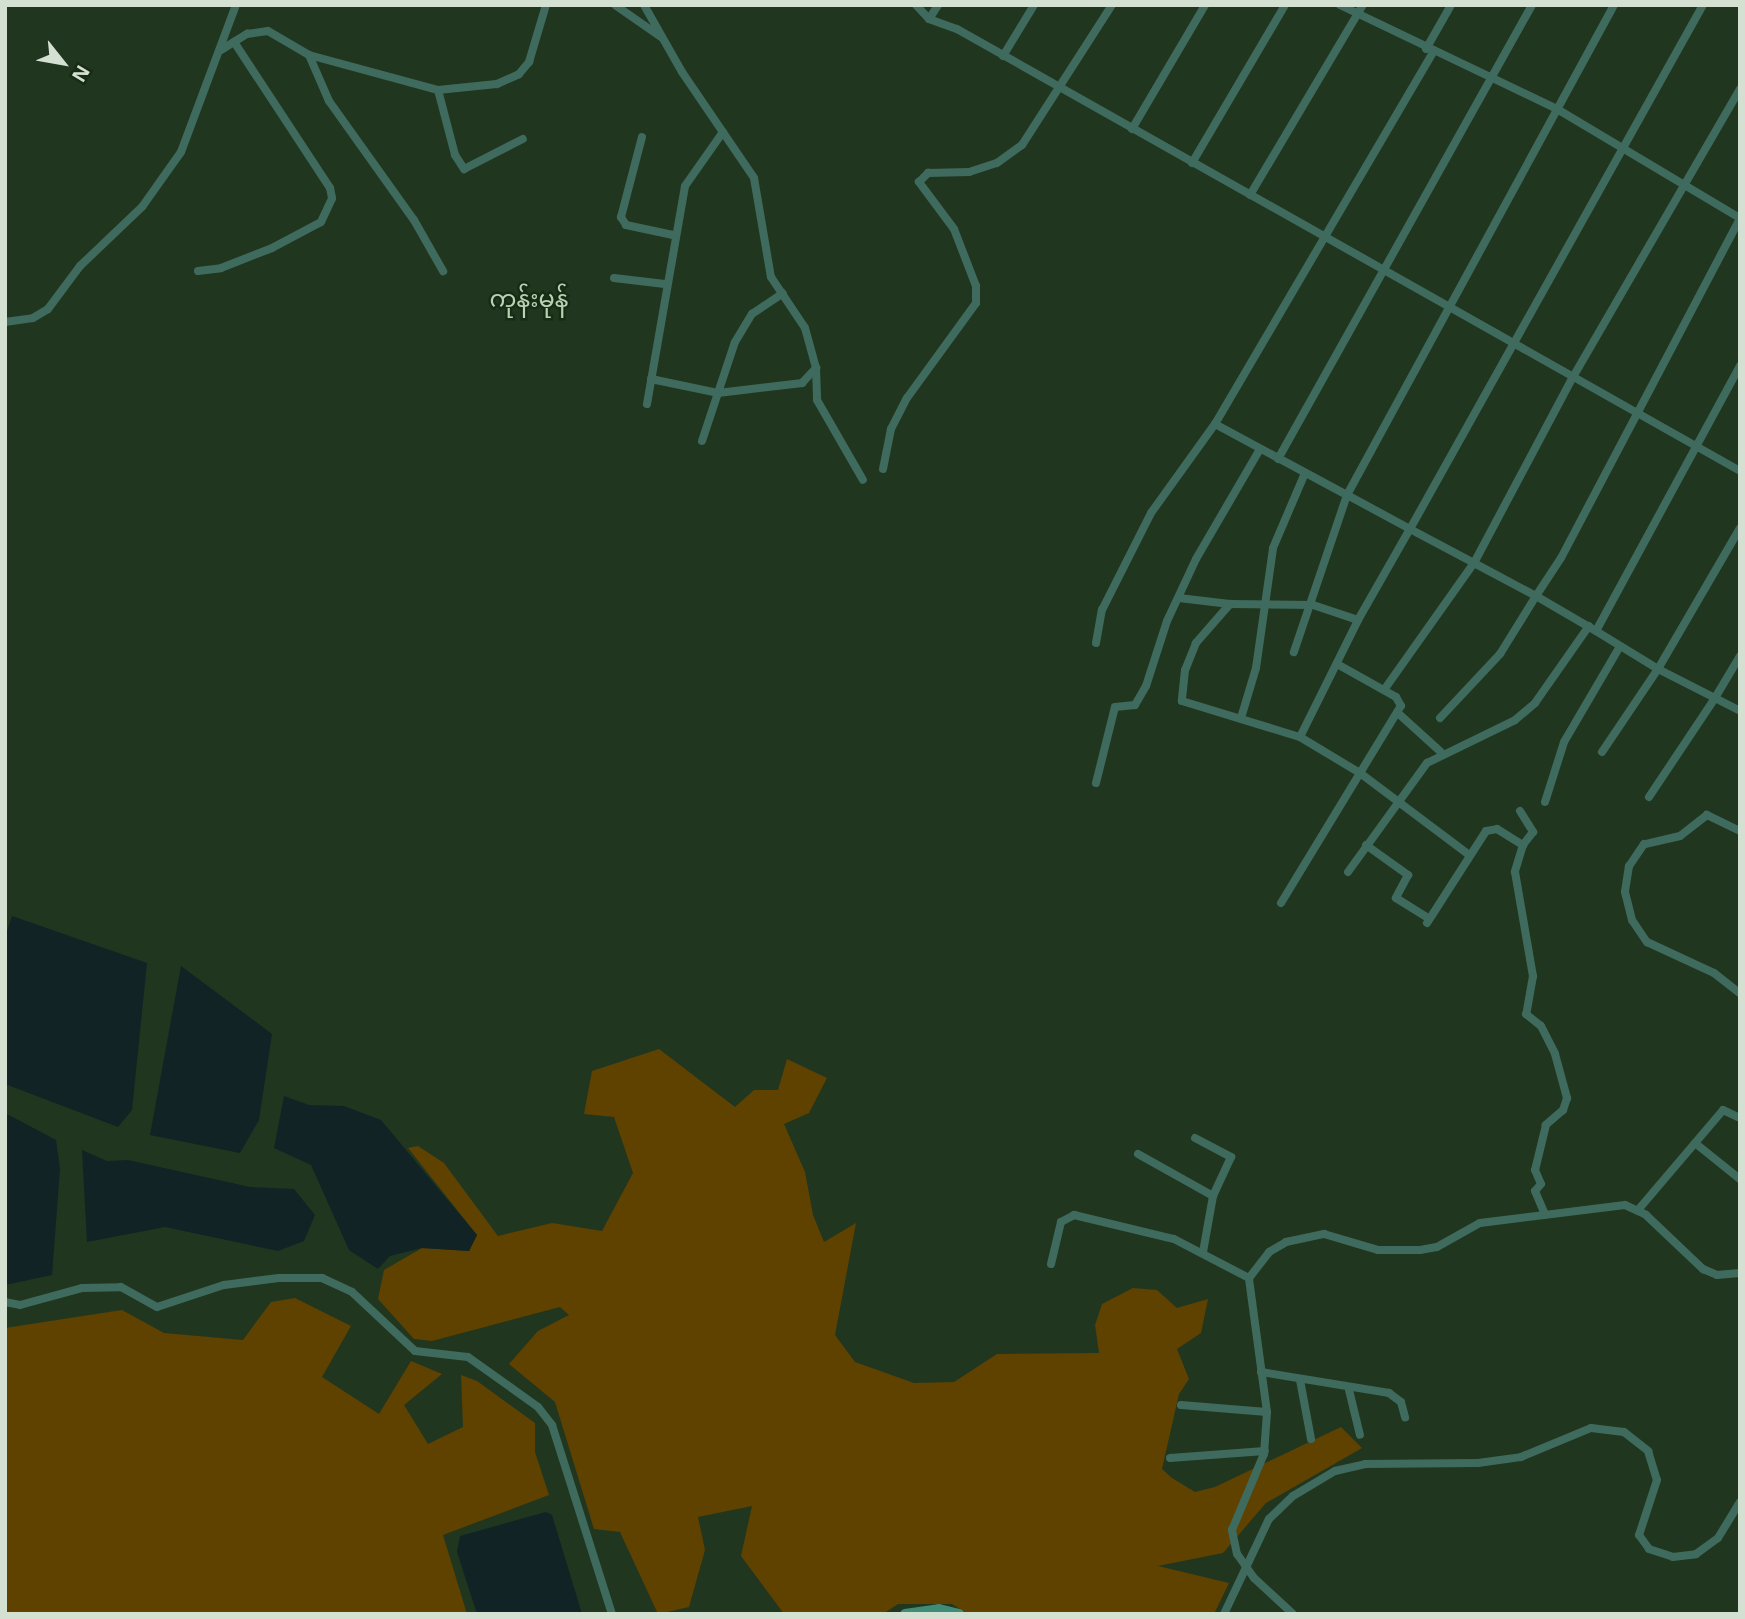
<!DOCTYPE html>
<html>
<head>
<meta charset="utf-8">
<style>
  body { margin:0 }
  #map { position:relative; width:1745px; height:1619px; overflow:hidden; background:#21361f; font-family:"Open Sans","Noto Sans Myanmar",sans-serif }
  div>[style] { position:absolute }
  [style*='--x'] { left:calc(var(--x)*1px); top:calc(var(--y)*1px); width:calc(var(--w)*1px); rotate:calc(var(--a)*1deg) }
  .green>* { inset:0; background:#5f4100 }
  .water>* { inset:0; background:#112325 }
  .minor>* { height:8px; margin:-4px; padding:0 4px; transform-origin:4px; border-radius:4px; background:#3f6b5e }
  .secondary>* { height:10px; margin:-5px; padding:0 5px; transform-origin:5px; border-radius:5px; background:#418c77 }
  span { translate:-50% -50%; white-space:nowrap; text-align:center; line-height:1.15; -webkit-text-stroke:5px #182c15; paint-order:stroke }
  .quarter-label { font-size:24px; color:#b9d2b5 }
  .frame { position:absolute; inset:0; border:7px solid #d4e1d2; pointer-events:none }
  .north { position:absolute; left:28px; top:28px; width:70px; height:70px; -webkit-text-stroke:5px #182c15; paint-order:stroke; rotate:121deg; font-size:19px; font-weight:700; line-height:28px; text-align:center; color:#d4e1d2 }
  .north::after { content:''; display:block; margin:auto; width:24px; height:32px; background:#d4e1d2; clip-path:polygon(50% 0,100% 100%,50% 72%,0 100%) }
</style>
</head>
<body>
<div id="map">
  <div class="green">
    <i style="clip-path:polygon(659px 1049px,735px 1107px,754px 1090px,778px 1090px,787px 1059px,827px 1078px,809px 1113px,784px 1124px,805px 1172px,813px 1215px,824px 1242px,856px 1223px,835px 1335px,855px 1362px,914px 1383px,954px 1382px,997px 1354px,1099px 1353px,1095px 1325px,1102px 1304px,1133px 1288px,1157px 1290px,1177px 1308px,1208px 1299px,1201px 1333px,1177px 1349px,1189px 1379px,1179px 1394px,1162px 1469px,1172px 1478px,1195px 1492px,1215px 1487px,1341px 1427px,1362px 1448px,1266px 1503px,1223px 1553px,1158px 1566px,1229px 1583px,1214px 1614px,968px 1614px,952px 1604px,898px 1604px,883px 1614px,784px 1614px,741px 1556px,752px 1506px,698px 1517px,705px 1550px,689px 1607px,658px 1614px,620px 1532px,594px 1529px,555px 1402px,509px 1364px,538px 1331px,569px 1315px,560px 1307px,432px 1341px,414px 1339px,378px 1299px,384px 1270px,422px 1248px,469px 1251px,477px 1235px,408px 1148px,418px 1146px,444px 1163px,498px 1236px,552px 1223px,602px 1231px,633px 1173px,614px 1117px,584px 1114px,592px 1071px)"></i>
    <i style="clip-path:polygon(295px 1298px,351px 1326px,322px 1377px,379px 1414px,411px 1361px,442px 1374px,404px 1405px,428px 1444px,463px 1427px,461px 1375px,477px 1381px,535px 1423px,535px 1452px,549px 1495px,443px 1535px,467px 1614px,5px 1614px,5px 1328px,122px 1310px,164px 1333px,243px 1340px,271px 1302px)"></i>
  </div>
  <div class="water">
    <i style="clip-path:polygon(12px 916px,147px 963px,132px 1110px,118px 1127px,5px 1084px,5px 937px)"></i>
    <i style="clip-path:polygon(181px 966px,272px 1034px,259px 1120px,240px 1153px,150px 1135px)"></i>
    <i style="clip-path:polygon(284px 1096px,309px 1105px,344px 1106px,381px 1120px,477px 1235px,469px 1251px,422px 1248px,390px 1256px,378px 1269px,349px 1250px,311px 1165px,274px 1148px)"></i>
    <i style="clip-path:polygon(5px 1113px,56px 1140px,60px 1169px,52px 1275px,5px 1285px)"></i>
    <i style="clip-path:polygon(82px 1150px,107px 1161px,128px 1160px,250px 1187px,294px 1189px,315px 1215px,304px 1241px,278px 1251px,165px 1227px,87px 1242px)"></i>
    <i style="clip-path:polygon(546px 1512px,552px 1515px,582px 1614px,477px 1614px,457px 1552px,460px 1536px)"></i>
  </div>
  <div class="minor">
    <i style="--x:615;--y:5;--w:56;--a:34.8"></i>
    <i style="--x:644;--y:5;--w:77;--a:60.4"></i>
    <i style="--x:682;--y:72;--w:128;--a:55.8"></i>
    <i style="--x:754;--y:178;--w:100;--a:80.3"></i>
    <i style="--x:771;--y:277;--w:61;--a:56.3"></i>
    <i style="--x:805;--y:328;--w:41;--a:74.6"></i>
    <i style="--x:816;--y:368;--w:32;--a:88"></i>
    <i style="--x:817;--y:400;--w:92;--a:60.1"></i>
    <i style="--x:916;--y:5;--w:19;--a:47"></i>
    <i style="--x:929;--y:19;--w:30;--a:20"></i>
    <i style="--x:957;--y:29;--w:899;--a:29.44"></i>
    <i style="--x:1340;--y:5;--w:241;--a:25.6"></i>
    <i style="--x:1557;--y:109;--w:213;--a:30.8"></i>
    <i style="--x:929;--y:19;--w:17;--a:-57"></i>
    <i style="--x:1426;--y:49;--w:51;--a:-60.4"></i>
    <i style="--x:221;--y:50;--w:31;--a:-32"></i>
    <i style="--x:247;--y:34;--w:21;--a:-8"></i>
    <i style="--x:268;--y:31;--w:48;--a:30.3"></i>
    <i style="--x:309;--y:55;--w:50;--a:66.5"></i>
    <i style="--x:329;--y:101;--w:146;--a:54.5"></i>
    <i style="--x:414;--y:220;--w:59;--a:60.4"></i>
    <i style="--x:309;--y:55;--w:134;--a:15.2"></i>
    <i style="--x:438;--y:90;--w:59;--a:-5.8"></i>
    <i style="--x:497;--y:84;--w:24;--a:-24"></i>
    <i style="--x:519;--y:74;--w:16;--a:-50"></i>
    <i style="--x:529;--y:62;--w:59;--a:-73.4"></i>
    <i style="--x:1003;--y:56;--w:60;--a:-58.7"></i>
    <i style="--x:438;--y:90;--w:67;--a:75.3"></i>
    <i style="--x:455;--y:155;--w:17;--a:57"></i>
    <i style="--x:464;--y:169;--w:66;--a:-27"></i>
    <i style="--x:1132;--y:129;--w:144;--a:-59.5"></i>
    <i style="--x:642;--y:137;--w:83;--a:104.7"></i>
    <i style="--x:621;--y:217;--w:9;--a:58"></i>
    <i style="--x:626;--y:225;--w:48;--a:12"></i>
    <i style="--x:1192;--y:163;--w:183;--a:-59.5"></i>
    <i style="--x:1250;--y:195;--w:221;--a:-59.3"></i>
    <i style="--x:198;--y:271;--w:23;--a:-7"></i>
    <i style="--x:221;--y:268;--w:55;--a:-21.4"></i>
    <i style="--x:272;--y:248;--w:55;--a:-28"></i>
    <i style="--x:321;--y:222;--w:26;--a:-65"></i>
    <i style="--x:332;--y:198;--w:10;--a:-101"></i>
    <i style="--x:330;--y:188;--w:175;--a:-123.3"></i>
    <i style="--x:614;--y:278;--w:51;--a:6.7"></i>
    <i style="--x:5;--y:322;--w:28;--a:-8"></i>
    <i style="--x:33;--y:318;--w:17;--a:-31"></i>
    <i style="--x:48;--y:309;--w:54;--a:-53.3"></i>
    <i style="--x:80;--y:266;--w:86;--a:-43.6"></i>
    <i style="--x:142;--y:207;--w:67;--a:-54.7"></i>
    <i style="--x:181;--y:152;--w:157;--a:-69.5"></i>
    <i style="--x:651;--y:379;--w:68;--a:11.8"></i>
    <i style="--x:718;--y:393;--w:85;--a:-6.8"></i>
    <i style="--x:802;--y:383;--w:21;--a:-47"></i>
    <i style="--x:647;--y:404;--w:221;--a:-80.1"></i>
    <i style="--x:685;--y:186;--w:66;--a:-54.9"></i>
    <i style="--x:1215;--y:424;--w:150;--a:28.3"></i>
    <i style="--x:1347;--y:495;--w:166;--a:108.7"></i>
    <i style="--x:702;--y:441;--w:104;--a:-71.6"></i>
    <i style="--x:735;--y:342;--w:33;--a:-59"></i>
    <i style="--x:752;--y:314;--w:37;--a:-34"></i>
    <i style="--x:1278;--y:459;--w:520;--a:-60.77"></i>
    <i style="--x:883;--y:469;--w:41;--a:-78.7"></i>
    <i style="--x:891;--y:429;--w:35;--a:-63"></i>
    <i style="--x:907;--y:398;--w:117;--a:-54"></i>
    <i style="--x:976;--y:303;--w:17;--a:-90"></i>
    <i style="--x:976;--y:286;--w:61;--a:-111.1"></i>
    <i style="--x:954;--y:229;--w:59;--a:-126.7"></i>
    <i style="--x:919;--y:182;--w:13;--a:-45"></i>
    <i style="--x:928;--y:173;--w:41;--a:-1.4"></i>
    <i style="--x:969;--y:172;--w:29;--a:-18"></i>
    <i style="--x:997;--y:163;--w:31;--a:-36"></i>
    <i style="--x:1022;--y:145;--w:166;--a:-57.3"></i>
    <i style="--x:1179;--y:598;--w:51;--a:6.7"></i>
    <i style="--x:1230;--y:604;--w:83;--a:0.7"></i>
    <i style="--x:1313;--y:605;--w:47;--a:18.4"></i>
    <i style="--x:1230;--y:604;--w:52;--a:131.1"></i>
    <i style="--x:1196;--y:643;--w:29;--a:112"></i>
    <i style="--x:1185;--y:670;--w:31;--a:96"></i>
    <i style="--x:1182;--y:701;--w:123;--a:17"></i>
    <i style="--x:1300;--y:737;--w:70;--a:31"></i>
    <i style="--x:1360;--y:773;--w:135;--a:36.9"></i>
    <i style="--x:1596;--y:631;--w:69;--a:-149.7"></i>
    <i style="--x:1536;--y:596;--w:45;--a:-56.7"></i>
    <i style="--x:1561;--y:558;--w:384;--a:-62.2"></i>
    <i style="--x:1096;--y:643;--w:34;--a:-80"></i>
    <i style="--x:1102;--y:610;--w:109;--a:-63.2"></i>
    <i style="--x:1151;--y:513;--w:110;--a:-54.3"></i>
    <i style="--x:1215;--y:424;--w:431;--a:-59.6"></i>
    <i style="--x:1740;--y:656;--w:49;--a:120.8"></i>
    <i style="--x:1715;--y:698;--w:28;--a:27"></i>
    <i style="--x:1384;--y:690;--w:156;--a:-54.7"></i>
    <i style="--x:1474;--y:563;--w:72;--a:-152"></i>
    <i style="--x:1410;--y:529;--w:600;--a:-60.79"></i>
    <i style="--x:1399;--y:714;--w:58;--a:42.2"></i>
    <i style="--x:1241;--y:718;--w:52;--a:-73.3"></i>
    <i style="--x:1256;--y:668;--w:121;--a:-81.9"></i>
    <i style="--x:1273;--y:548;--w:82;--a:-66.9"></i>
    <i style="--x:1440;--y:718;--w:88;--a:-46.8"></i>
    <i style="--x:1500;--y:654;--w:68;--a:-58.2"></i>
    <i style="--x:1536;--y:596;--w:70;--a:-152"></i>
    <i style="--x:1474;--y:563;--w:211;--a:-62"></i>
    <i style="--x:1573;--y:377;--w:333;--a:-59.9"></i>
    <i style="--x:1300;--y:737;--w:131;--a:-63.6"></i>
    <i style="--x:1358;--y:620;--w:105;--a:-60.3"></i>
    <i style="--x:1410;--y:529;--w:72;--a:-151.6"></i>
    <i style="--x:1347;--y:495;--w:558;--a:-61.41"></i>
    <i style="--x:1602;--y:752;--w:100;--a:-56"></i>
    <i style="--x:1658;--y:669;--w:73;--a:-148.5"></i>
    <i style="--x:1596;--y:631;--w:302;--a:-61.5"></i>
    <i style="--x:1096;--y:783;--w:78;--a:-76"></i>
    <i style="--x:1115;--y:707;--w:20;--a:-6"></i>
    <i style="--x:1135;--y:705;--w:22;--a:-60"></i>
    <i style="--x:1146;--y:686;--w:68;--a:-72.1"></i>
    <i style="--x:1167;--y:621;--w:68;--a:-64.9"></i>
    <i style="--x:1196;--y:559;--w:127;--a:-59.8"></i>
    <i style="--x:1649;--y:797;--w:119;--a:-56.3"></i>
    <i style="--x:1715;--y:698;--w:64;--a:-153"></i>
    <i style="--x:1658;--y:669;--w:163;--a:-59.8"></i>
    <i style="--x:1545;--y:802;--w:63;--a:-72.4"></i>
    <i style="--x:1564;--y:742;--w:111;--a:-59.7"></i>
    <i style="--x:1520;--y:811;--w:25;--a:58"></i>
    <i style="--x:1533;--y:832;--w:16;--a:128"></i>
    <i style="--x:1523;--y:845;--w:28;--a:107"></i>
    <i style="--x:1515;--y:872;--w:106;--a:80.2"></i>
    <i style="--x:1533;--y:976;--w:39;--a:100"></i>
    <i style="--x:1526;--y:1014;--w:19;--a:39"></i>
    <i style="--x:1541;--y:1026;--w:31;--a:63"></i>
    <i style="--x:1555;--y:1054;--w:46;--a:74.7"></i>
    <i style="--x:1567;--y:1098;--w:13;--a:108"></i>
    <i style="--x:1563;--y:1110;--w:23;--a:139"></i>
    <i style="--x:1546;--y:1125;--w:46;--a:103.7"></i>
    <i style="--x:1535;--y:1170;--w:15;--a:67"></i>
    <i style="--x:1541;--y:1184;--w:9;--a:131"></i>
    <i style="--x:1535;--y:1191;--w:26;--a:67"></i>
    <i style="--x:1740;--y:831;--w:37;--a:-154"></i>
    <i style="--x:1707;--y:815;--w:34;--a:142"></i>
    <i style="--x:1680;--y:836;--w:37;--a:167"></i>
    <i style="--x:1644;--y:844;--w:27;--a:124"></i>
    <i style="--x:1629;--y:866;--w:26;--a:99"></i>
    <i style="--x:1625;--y:892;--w:29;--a:76"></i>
    <i style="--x:1632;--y:920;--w:27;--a:56"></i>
    <i style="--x:1647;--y:942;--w:74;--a:24.8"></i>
    <i style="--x:1714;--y:973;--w:33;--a:38"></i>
    <i style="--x:1366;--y:845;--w:52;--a:35.5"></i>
    <i style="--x:1408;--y:875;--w:26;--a:118"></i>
    <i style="--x:1396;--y:898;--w:39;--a:32"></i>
    <i style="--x:1348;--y:872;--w:135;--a:-54.1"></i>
    <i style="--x:1427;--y:763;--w:98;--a:-26"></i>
    <i style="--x:1515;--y:720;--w:26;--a:-40"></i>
    <i style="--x:1535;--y:703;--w:94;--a:-55"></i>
    <i style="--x:1281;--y:903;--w:231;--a:-58.7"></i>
    <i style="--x:1401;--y:706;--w:10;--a:-119"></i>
    <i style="--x:1396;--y:697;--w:68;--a:-150.8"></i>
    <i style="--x:1427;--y:923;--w:109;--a:-57.3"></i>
    <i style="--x:1486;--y:831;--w:11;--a:-10"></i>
    <i style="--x:1497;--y:829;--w:31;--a:32"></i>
    <i style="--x:1195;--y:1138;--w:41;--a:27.8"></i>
    <i style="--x:1231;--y:1157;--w:43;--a:114.8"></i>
    <i style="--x:1213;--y:1196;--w:57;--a:100.1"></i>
    <i style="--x:1695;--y:1143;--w:58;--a:38.7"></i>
    <i style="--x:1138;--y:1154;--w:86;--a:29.2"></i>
    <i style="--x:1638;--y:1210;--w:131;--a:-49.6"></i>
    <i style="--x:1723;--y:1110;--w:19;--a:25"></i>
    <i style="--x:1051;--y:1264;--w:43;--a:-76.6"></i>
    <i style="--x:1061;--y:1222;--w:15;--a:-28"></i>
    <i style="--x:1074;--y:1215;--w:103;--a:13.5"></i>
    <i style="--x:1174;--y:1239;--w:85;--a:27.5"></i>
    <i style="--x:5;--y:1302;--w:15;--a:11"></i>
    <i style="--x:20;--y:1305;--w:64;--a:-15.3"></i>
    <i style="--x:82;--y:1288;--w:39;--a:-1"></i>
    <i style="--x:121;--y:1287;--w:41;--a:29.1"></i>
    <i style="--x:157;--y:1307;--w:71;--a:-18.2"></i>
    <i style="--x:224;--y:1285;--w:55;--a:-7.3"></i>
    <i style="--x:279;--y:1278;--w:43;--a:0"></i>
    <i style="--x:322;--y:1278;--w:33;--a:25"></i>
    <i style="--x:352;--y:1292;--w:86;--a:43.1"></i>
    <i style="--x:415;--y:1351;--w:53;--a:6.5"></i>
    <i style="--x:468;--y:1357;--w:86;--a:35.5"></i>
    <i style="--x:538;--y:1407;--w:23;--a:52"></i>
    <i style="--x:552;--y:1425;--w:198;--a:72.4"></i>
    <i style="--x:1261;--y:1372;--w:130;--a:9.3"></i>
    <i style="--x:1389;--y:1393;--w:15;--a:37"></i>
    <i style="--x:1401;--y:1402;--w:16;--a:75"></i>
    <i style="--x:1300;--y:1380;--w:60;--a:79.4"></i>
    <i style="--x:1349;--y:1390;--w:46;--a:76.3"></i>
    <i style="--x:1181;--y:1405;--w:86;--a:4.7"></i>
    <i style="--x:1170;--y:1458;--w:95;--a:-4.2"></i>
    <i style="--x:1224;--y:1614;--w:105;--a:-64.7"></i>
    <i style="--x:1269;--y:1519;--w:33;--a:-44"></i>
    <i style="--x:1293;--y:1496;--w:49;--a:-30.8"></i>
    <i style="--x:1335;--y:1471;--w:31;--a:-13"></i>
    <i style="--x:1365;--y:1464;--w:113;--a:-0.5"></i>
    <i style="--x:1478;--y:1463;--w:43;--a:-7.9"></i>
    <i style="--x:1521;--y:1457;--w:76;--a:-22.5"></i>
    <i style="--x:1591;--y:1428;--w:33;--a:7"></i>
    <i style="--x:1624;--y:1432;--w:31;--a:38"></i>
    <i style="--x:1648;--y:1451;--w:30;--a:73"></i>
    <i style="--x:1657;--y:1480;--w:58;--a:108.1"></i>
    <i style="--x:1639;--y:1535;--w:17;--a:54"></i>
    <i style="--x:1649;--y:1549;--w:25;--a:18"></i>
    <i style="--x:1673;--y:1557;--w:23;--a:-7"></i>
    <i style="--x:1696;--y:1554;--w:27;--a:-36"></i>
    <i style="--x:1718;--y:1538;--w:42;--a:-58.6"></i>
    <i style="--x:1293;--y:1614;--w:53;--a:-137.3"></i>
    <i style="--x:1254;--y:1578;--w:29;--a:-125"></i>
    <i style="--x:1237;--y:1554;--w:25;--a:-102"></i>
    <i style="--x:1232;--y:1530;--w:82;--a:-67.2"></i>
    <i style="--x:1264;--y:1454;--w:42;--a:-85.9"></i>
    <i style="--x:1267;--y:1412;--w:135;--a:-97.7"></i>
    <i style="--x:1249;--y:1278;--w:33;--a:-52"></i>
    <i style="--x:1269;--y:1252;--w:20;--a:-30"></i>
    <i style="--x:1286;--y:1242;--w:39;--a:-12"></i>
    <i style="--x:1324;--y:1234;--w:56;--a:16.5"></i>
    <i style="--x:1378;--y:1250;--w:42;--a:0"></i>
    <i style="--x:1420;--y:1250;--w:17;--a:-10"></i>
    <i style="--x:1437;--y:1247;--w:49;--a:-29.2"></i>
    <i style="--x:1480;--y:1223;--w:146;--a:-7.1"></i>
    <i style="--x:1625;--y:1205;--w:23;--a:25"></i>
    <i style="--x:1646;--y:1215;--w:79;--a:43.5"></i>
    <i style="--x:1703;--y:1269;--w:15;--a:23"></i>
    <i style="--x:1717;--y:1275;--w:23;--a:-5"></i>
  </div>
  <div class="secondary">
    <i style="--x:905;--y:1614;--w:34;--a:-8"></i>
    <i style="--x:939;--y:1609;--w:21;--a:14"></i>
  </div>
  <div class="quarter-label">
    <span style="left:529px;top:298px">ကုန်းမုန်</span>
  </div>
  <div class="frame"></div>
  <div class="north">N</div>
</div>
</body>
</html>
